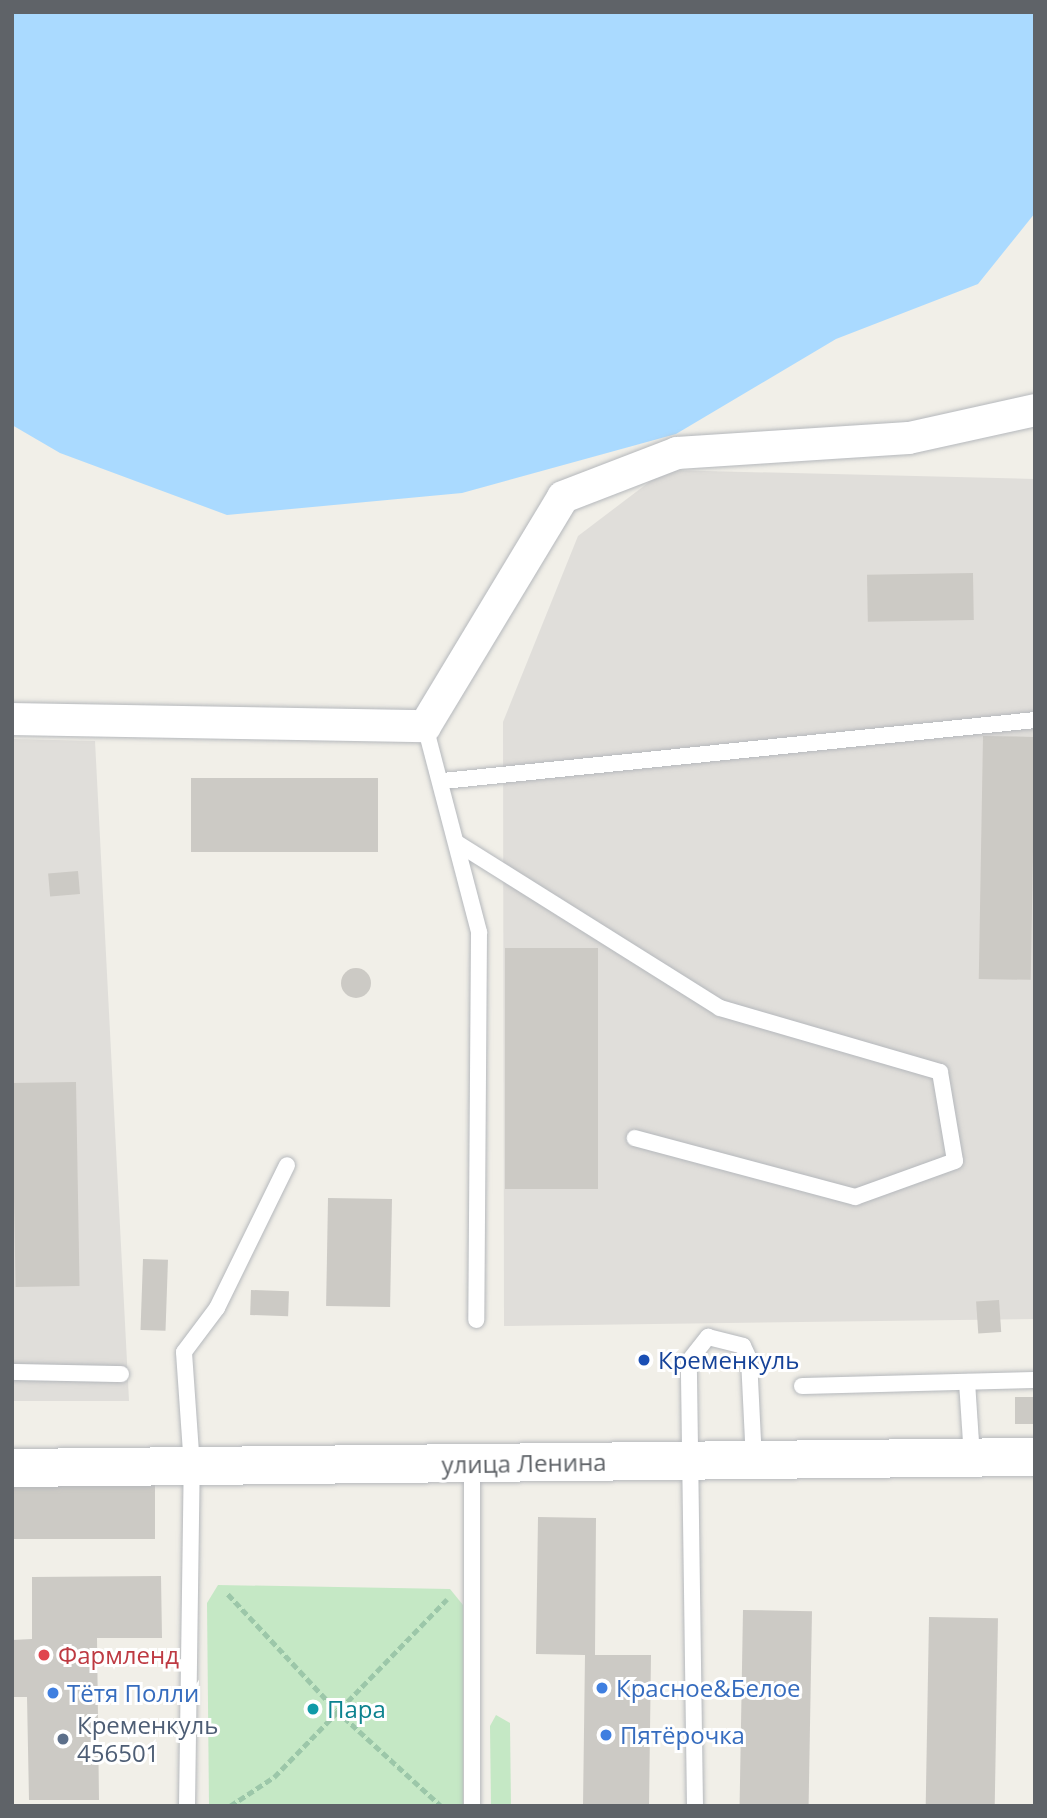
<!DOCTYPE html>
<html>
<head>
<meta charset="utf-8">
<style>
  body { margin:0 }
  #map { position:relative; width:1047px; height:1818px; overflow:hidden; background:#f1efe8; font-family:"Open Sans",sans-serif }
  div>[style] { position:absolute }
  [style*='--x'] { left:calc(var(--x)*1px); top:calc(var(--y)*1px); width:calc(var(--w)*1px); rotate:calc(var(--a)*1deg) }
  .industrial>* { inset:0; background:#e0deda }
  .green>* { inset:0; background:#c5e8c5 }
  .water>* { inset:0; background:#aadaff }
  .building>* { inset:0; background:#cccac5; transform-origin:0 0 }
  .round { border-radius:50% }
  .path>* { height:4.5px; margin-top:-2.25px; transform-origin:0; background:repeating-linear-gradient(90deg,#9cc7a9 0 7px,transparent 0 10.5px) }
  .roads { filter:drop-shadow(0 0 2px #b5b8bc) drop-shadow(0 0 2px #b5b8bc) }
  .lane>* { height:16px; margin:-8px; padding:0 8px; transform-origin:8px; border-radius:8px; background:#fff }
  .street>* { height:32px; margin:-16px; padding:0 16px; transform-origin:16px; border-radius:16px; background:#fff }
  .secondary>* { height:38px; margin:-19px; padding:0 19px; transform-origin:19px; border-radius:19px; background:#fff }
  .dots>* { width:19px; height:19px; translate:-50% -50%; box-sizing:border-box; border:4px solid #fff; border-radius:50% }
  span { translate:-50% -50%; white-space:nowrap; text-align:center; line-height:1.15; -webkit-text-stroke:6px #fff; paint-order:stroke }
  .transit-label { font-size:24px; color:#164399 }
  .left { translate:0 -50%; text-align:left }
  .street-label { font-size:24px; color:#5f6368 }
  .health-label { font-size:24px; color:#be3a42 }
  .shop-label { font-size:24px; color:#366cbe }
  .culture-label { font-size:24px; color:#0d838f }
  .service-label { font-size:24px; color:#4e5e75 }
  .frame { position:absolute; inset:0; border:14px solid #5f6368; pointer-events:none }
</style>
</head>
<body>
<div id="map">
  <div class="industrial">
    <i style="clip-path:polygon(665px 470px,1035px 479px,1035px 1319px,504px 1326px,503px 722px,578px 536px)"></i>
    <i style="clip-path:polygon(12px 739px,95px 741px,129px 1401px,12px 1401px)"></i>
  </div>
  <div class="green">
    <i style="clip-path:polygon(218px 1585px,450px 1589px,463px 1605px,463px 1806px,209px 1806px,207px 1603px)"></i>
    <i style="clip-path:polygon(496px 1715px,510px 1723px,511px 1806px,491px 1806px,490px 1726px)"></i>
  </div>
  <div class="water">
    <i style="clip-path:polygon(12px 12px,1035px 12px,1035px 213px,978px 284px,836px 339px,676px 434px,462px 493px,227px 515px,60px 453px,12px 425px)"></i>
  </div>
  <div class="building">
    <i style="left:973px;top:573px;width:47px;height:106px;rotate:89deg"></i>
    <i style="left:983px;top:736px;width:52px;height:243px;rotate:1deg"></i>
    <i style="left:191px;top:778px;width:187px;height:74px"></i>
    <i style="left:78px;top:871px;width:23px;height:30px;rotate:85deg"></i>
    <i style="left:505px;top:948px;width:93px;height:241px"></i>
    <i class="round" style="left:341px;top:968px;width:30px;height:30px"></i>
    <i style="left:76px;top:1082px;width:204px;height:64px;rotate:89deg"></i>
    <i style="left:328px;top:1198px;width:64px;height:108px;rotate:1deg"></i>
    <i style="left:143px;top:1259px;width:25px;height:71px;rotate:2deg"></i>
    <i style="left:251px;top:1290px;width:38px;height:25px;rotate:2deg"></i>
    <i style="left:999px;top:1300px;width:32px;height:23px;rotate:86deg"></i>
    <i style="left:1035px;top:1397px;width:27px;height:20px;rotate:90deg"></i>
    <i style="left:12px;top:1478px;width:143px;height:61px"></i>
    <i style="clip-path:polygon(538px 1517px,596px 1518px,595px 1655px,651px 1655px,649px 1806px,583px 1806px,585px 1655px,536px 1654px)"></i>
    <i style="clip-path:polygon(161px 1576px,162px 1638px,97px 1638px,99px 1800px,29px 1800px,27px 1697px,12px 1697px,12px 1640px,32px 1639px,32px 1577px)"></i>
    <i style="left:743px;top:1610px;width:69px;height:196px;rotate:1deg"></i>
    <i style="left:929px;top:1617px;width:69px;height:189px;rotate:1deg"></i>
  </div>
  <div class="path">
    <i style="--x:228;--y:1594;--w:158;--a:47"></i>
    <i style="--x:336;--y:1710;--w:142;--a:42.4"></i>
    <i style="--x:230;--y:1806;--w:53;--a:-33.4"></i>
    <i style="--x:274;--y:1777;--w:248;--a:-45.8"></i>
  </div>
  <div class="roads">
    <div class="lane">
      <i style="--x:425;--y:726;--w:213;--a:75.3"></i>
      <i style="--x:479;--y:932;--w:388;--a:90.4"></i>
      <i style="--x:443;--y:781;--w:595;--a:-5.88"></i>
      <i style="--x:457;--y:843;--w:310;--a:32.1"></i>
      <i style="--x:720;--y:1008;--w:229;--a:16.2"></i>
      <i style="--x:940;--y:1072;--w:90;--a:80.4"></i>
      <i style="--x:955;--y:1161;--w:106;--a:160.2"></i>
      <i style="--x:855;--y:1197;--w:228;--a:-165"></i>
      <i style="--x:12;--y:1372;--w:109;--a:1.1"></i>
      <i style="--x:967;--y:1382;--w:76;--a:86.2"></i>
      <i style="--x:802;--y:1386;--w:233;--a:-1.5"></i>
      <i style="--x:472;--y:1464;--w:342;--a:90"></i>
      <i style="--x:187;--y:1806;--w:339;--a:-89.2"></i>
      <i style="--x:192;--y:1467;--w:115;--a:-94"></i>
      <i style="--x:184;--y:1352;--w:55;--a:-53.1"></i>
      <i style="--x:217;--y:1308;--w:159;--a:-63.9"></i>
      <i style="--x:695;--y:1806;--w:445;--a:-90.8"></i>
      <i style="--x:689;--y:1361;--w:31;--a:-52"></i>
      <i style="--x:708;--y:1337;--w:36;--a:14"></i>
      <i style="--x:743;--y:1346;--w:14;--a:65"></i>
      <i style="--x:749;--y:1359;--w:101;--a:87.2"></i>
    </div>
    <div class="street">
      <i style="--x:12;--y:719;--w:413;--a:1"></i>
      <i style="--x:425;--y:726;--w:267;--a:-58.9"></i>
      <i style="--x:563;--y:497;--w:122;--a:-21.1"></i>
      <i style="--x:677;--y:453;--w:232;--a:-3.7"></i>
      <i style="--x:909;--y:438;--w:129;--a:-12.5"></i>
    </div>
    <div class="secondary">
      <i style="--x:12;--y:1468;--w:1023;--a:-0.62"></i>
    </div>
  </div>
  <div class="dots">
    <i style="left:644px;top:1360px;background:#1a4fb4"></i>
    <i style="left:44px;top:1655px;background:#e0444e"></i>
    <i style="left:602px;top:1688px;background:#3f7fe0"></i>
    <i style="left:53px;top:1693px;background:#3f7fe0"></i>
    <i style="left:313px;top:1709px;background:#0f9aa8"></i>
    <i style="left:606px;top:1735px;background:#3f7fe0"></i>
    <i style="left:63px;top:1739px;background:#5c6f8a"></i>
  </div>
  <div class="transit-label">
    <span class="left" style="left:658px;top:1360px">Кременкуль</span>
  </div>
  <div class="street-label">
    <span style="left:524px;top:1463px;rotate:-1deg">улица Ленина</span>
  </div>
  <div class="health-label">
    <span class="left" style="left:58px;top:1655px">Фармленд</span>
  </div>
  <div class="shop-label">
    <span class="left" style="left:616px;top:1688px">Красное&amp;Белое</span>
    <span class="left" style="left:67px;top:1693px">Тётя Полли</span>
    <span class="left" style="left:620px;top:1735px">Пятёрочка</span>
  </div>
  <div class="culture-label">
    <span class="left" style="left:327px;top:1709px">Пара</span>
  </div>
  <div class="service-label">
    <span class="left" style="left:77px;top:1739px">Кременкуль<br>456501</span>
  </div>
  <div class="frame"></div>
</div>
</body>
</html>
